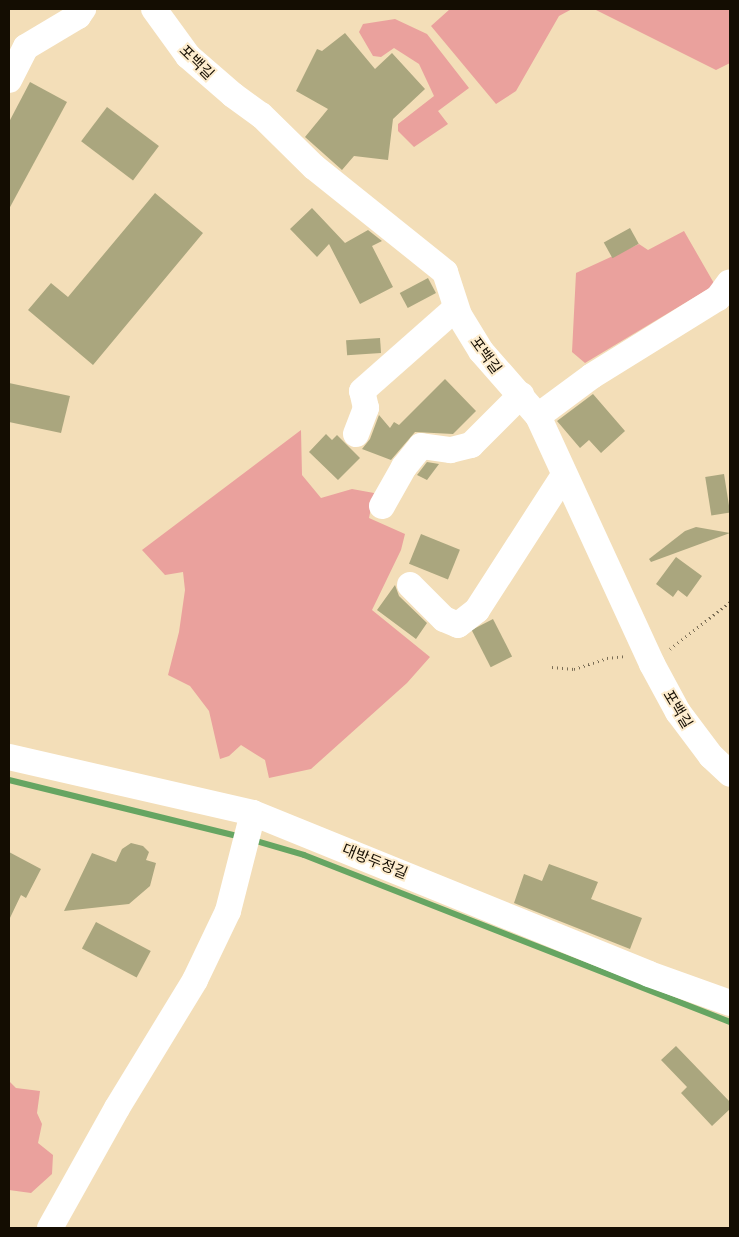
<!DOCTYPE html>
<html>
<head>
<meta charset="utf-8">
<style>
  body { margin:0 }
  #map { position:relative; width:739px; height:1237px; overflow:hidden; background:#f3deb8; font-family:"PT Sans","Noto Sans KR",sans-serif }
  div>[style] { position:absolute }
  [style*='--x'] { left:calc(var(--x)*1px); top:calc(var(--y)*1px); width:calc(var(--w)*1px); rotate:calc(var(--a)*1deg) }
  .green>* { inset:0; background:#eaa19d }
  .stream>* { height:6px; margin:-3px; padding:0 3px; transform-origin:3px; border-radius:3px; background:#66a562 }
  .building>* { inset:0; background:#aaa67e; transform-origin:0 0 }
  .path>* { height:3px; margin-top:-1.5px; transform-origin:0; background:repeating-linear-gradient(90deg,#7a6d55 0 1px,transparent 0 5px) }
  .minor>* { height:26px; margin:-13px; padding:0 13px; transform-origin:13px; border-radius:13px; background:#fff }
  span { translate:-50% -50%; white-space:nowrap; text-align:center; line-height:1.15; -webkit-text-stroke:4px #fdeccd; paint-order:stroke }
  .street-label { font-size:15px; color:#140d02 }
  .frame { position:absolute; inset:0; border:10px solid #140d02; pointer-events:none }
</style>
</head>
<body>
<div id="map">
  <div class="green">
    <i style="clip-path:polygon(450px 9px,572px 9px,559px 16px,516px 91px,496px 104px,431px 26px)"></i>
    <i style="clip-path:polygon(594px 9px,730px 9px,730px 63px,716px 70px)"></i>
    <i style="clip-path:polygon(395px 19px,427px 34px,469px 88px,438px 111px,448px 124px,414px 147px,398px 131px,398px 124px,434px 96px,419px 64px,394px 48px,381px 57px,373px 56px,359px 32px,363px 24px)"></i>
    <i style="clip-path:polygon(684px 231px,715px 285px,585px 363px,572px 352px,576px 273px,639px 244px,648px 250px)"></i>
    <i style="clip-path:polygon(301px 430px,302px 475px,321px 498px,352px 489px,374px 493px,369px 518px,405px 534px,401px 550px,372px 610px,430px 657px,407px 683px,311px 769px,269px 778px,265px 760px,241px 745px,229px 756px,220px 759px,209px 711px,190px 686px,168px 675px,179px 632px,185px 590px,183px 572px,165px 575px,142px 550px)"></i>
    <i style="clip-path:polygon(9px 1081px,16px 1088px,40px 1091px,37px 1113px,42px 1124px,38px 1143px,53px 1155px,52px 1174px,31px 1193px,9px 1190px)"></i>
  </div>
  <div class="stream">
    <i style="--x:9;--y:780;--w:239;--a:13.8"></i>
    <i style="--x:253;--y:840;--w:53;--a:16.4"></i>
    <i style="--x:304;--y:855;--w:458;--a:21.4"></i>
  </div>
  <div class="building">
    <i style="clip-path:polygon(345px 33px,375px 69px,392px 53px,425px 89px,393px 119px,388px 160px,354px 156px,342px 170px,305px 137px,328px 109px,296px 91px,317px 49px,322px 51px)"></i>
    <i style="clip-path:polygon(30px 82px,67px 102px,9px 209px,9px 122px)"></i>
    <i style="left:107px;top:107px;width:65px;height:43px;rotate:37deg"></i>
    <i style="clip-path:polygon(155px 193px,203px 233px,93px 365px,28px 310px,51px 283px,68px 297px)"></i>
    <i style="clip-path:polygon(312px 208px,345px 243px,368px 230px,382px 241px,372px 246px,393px 287px,360px 304px,329px 244px,317px 257px,290px 229px)"></i>
    <i style="left:630px;top:228px;width:18px;height:30px;rotate:61deg"></i>
    <i style="left:428px;top:278px;width:17px;height:32px;rotate:62deg"></i>
    <i style="left:380px;top:338px;width:15px;height:34px;rotate:86deg"></i>
    <i style="clip-path:polygon(445px 379px,476px 411px,453px 434px,415px 432px,391px 460px,362px 449px,370px 439px,379px 415px,390px 428px,394px 422px,399px 425px)"></i>
    <i style="clip-path:polygon(9px 383px,70px 396px,61px 433px,9px 422px)"></i>
    <i style="clip-path:polygon(593px 394px,625px 431px,601px 453px,589px 440px,580px 448px,557px 421px)"></i>
    <i style="clip-path:polygon(326px 434px,332px 440px,337px 435px,360px 458px,338px 480px,309px 452px)"></i>
    <i style="clip-path:polygon(427px 462px,439px 464px,427px 480px,417px 475px)"></i>
    <i style="left:724px;top:474px;width:39px;height:19px;rotate:81deg"></i>
    <i style="clip-path:polygon(696px 527px,730px 533px,651px 562px,649px 559px,685px 531px)"></i>
    <i style="left:421px;top:534px;width:42px;height:32px;rotate:22deg"></i>
    <i style="clip-path:polygon(676px 557px,702px 576px,687px 597px,678px 590px,673px 597px,656px 584px)"></i>
    <i style="clip-path:polygon(395px 585px,399px 596px,427px 623px,416px 639px,377px 610px)"></i>
    <i style="left:493px;top:619px;width:42px;height:24px;rotate:63deg"></i>
    <i style="clip-path:polygon(131px 843px,143px 846px,149px 852px,146px 860px,156px 863px,150px 886px,129px 904px,64px 911px,92px 853px,116px 862px,122px 849px)"></i>
    <i style="clip-path:polygon(9px 852px,41px 869px,26px 898px,21px 895px,9px 920px)"></i>
    <i style="clip-path:polygon(549px 864px,598px 882px,591px 899px,642px 918px,630px 949px,514px 903px,524px 874px,542px 881px)"></i>
    <i style="left:96px;top:922px;width:62px;height:30px;rotate:28deg"></i>
    <i style="clip-path:polygon(676px 1046px,730px 1102px,730px 1109px,712px 1126px,681px 1093px,687px 1087px,661px 1060px)"></i>
  </div>
  <div class="path">
    <i style="--x:670;--y:649;--w:76;--a:-38.1"></i>
    <i style="--x:552;--y:667;--w:22;--a:5"></i>
    <i style="--x:574;--y:669;--w:35;--a:-18"></i>
    <i style="--x:607;--y:658;--w:18;--a:-6"></i>
  </div>
  <div class="minor">
    <i style="--x:154;--y:9;--w:58;--a:54.1"></i>
    <i style="--x:188;--y:56;--w:60;--a:40.9"></i>
    <i style="--x:233;--y:95;--w:34;--a:36"></i>
    <i style="--x:261;--y:115;--w:74;--a:44.5"></i>
    <i style="--x:314;--y:167;--w:168;--a:38.7"></i>
    <i style="--x:445;--y:272;--w:45;--a:72"></i>
    <i style="--x:459;--y:315;--w:42;--a:58.6"></i>
    <i style="--x:481;--y:351;--w:86;--a:48.8"></i>
    <i style="--x:538;--y:416;--w:273;--a:65.3"></i>
    <i style="--x:652;--y:664;--w:55;--a:61.6"></i>
    <i style="--x:678;--y:712;--w:55;--a:53.1"></i>
    <i style="--x:711;--y:756;--w:26;--a:43"></i>
    <i style="--x:9;--y:80;--w:37;--a:-63"></i>
    <i style="--x:26;--y:47;--w:61;--a:-30.8"></i>
    <i style="--x:78;--y:16;--w:9;--a:-54"></i>
    <i style="--x:538;--y:416;--w:67;--a:-36.5"></i>
    <i style="--x:592;--y:376;--w:148;--a:-31.8"></i>
    <i style="--x:718;--y:298;--w:19;--a:-54"></i>
    <i style="--x:356;--y:434;--w:28;--a:-69"></i>
    <i style="--x:366;--y:408;--w:17;--a:-103"></i>
    <i style="--x:362;--y:391;--w:125;--a:-41.4"></i>
    <i style="--x:382;--y:506;--w:45;--a:-60.6"></i>
    <i style="--x:404;--y:467;--w:27;--a:-51"></i>
    <i style="--x:421;--y:446;--w:30;--a:8"></i>
    <i style="--x:451;--y:450;--w:21;--a:-14"></i>
    <i style="--x:471;--y:445;--w:71;--a:-45"></i>
    <i style="--x:410;--y:585;--w:48;--a:45"></i>
    <i style="--x:444;--y:619;--w:15;--a:23"></i>
    <i style="--x:458;--y:625;--w:24;--a:-38"></i>
    <i style="--x:477;--y:610;--w:161;--a:-57.2"></i>
    <i style="--x:9;--y:757;--w:250;--a:12.9"></i>
    <i style="--x:253;--y:813;--w:427;--a:22.1"></i>
    <i style="--x:649;--y:974;--w:86;--a:19.7"></i>
    <i style="--x:50;--y:1228;--w:137;--a:-60.8"></i>
    <i style="--x:117;--y:1108;--w:150;--a:-58.6"></i>
    <i style="--x:195;--y:980;--w:76;--a:-64.4"></i>
    <i style="--x:228;--y:911;--w:101;--a:-75.7"></i>
  </div>
  <div class="street-label">
    <span style="left:197px;top:62px;rotate:45deg">포백길</span>
    <span style="left:486px;top:355px;rotate:54deg">포백길</span>
    <span style="left:678px;top:709px;rotate:59deg">포백길</span>
    <span style="left:375px;top:861px;rotate:22deg">대방두정길</span>
  </div>
  <div class="frame"></div>
</div>
</body>
</html>
